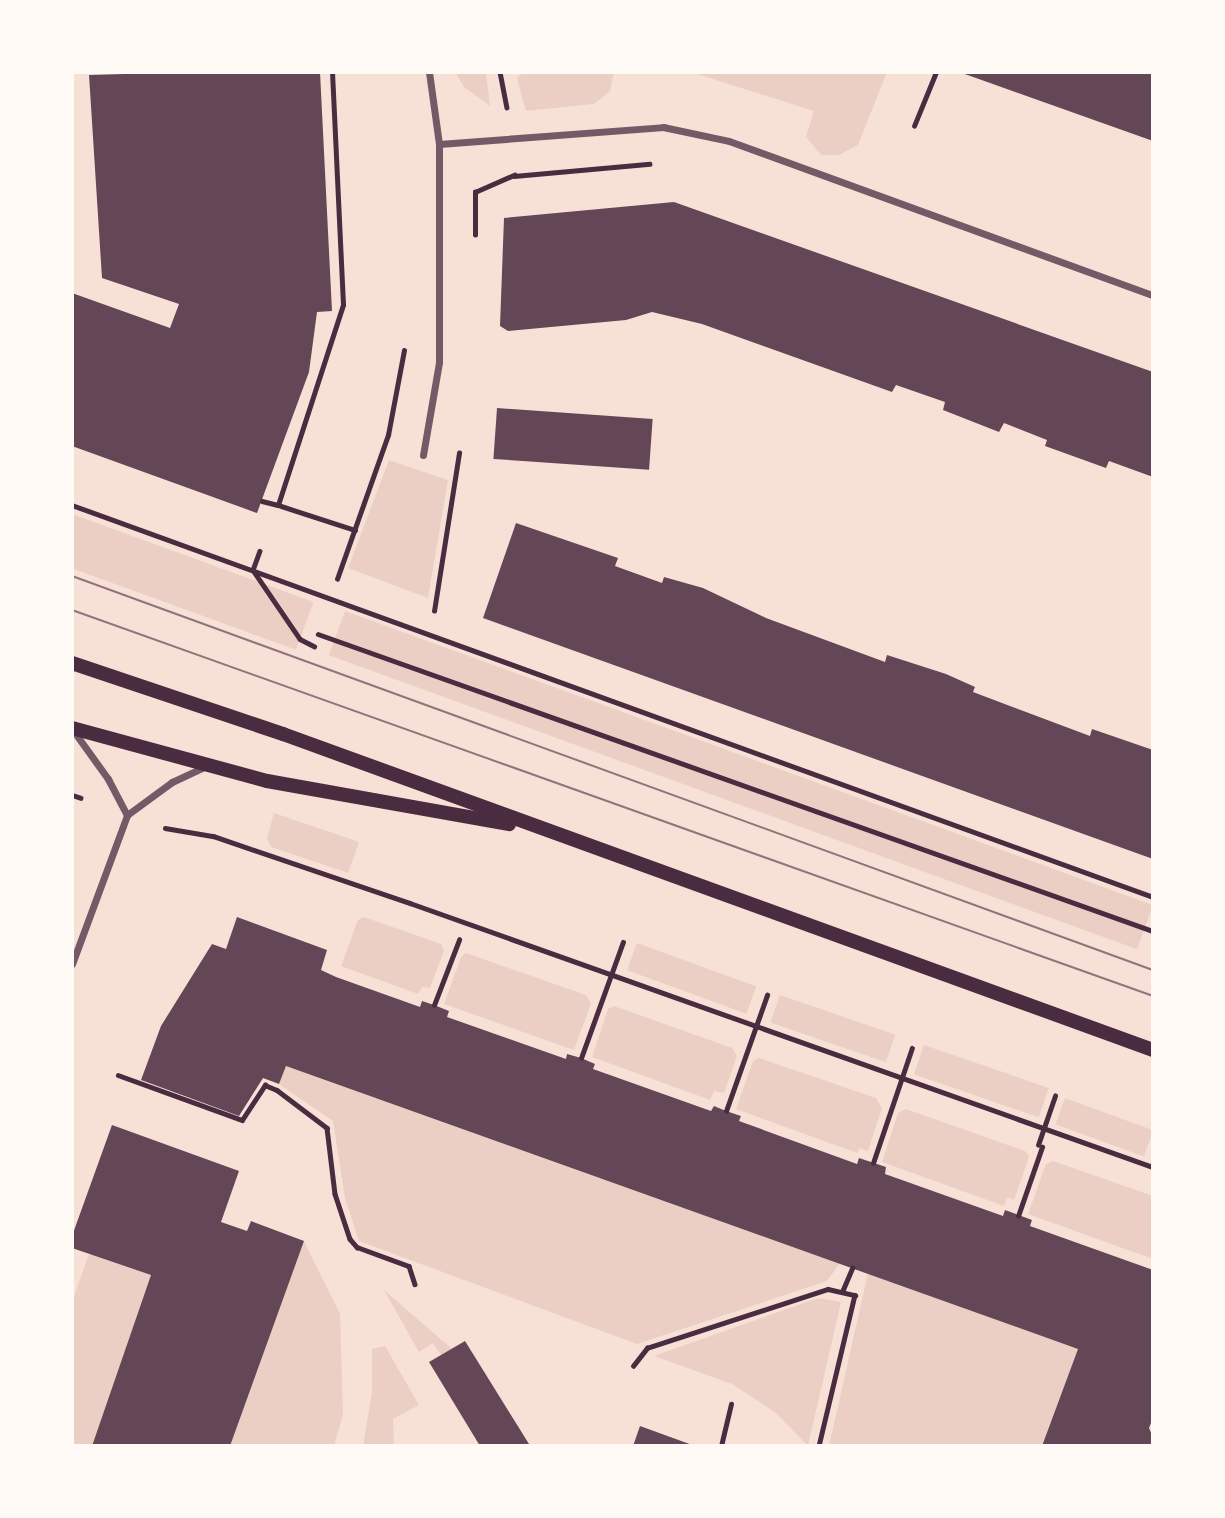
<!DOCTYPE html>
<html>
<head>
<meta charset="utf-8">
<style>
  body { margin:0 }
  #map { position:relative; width:1225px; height:1518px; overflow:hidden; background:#f7e1d7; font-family:Overpass,sans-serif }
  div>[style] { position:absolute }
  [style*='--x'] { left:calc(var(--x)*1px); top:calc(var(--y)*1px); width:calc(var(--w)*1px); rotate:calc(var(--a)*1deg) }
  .green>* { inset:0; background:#ebcfc5; transform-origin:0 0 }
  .building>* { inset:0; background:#644757; transform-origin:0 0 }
  .path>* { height:4.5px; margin:-2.25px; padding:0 2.25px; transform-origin:2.25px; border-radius:2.25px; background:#4a2c40 }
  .minor>* { height:7px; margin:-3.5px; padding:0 3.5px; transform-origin:3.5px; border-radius:3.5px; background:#755966 }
  .secondary>* { height:14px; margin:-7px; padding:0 7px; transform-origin:7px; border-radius:7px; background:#4a2c40 }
  .tram>* { height:2px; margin:-1px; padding:0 1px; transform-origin:1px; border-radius:1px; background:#8f747c }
  span { translate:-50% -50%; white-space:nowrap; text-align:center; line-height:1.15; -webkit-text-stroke:7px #fffaf5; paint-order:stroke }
  .frame { position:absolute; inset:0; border:74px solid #fffaf5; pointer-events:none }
</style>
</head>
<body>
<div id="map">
  <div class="green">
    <i style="clip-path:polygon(455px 72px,486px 72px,490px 106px,464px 87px)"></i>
    <i style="clip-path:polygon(523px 72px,614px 72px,610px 91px,594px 104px,526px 111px,517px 78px)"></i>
    <i style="clip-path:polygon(691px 72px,887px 72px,858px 145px,839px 155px,821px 155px,806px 137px,814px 111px)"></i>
    <i style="clip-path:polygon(389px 460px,448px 480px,428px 598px,348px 568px)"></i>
    <i style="left:72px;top:514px;width:257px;height:51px;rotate:20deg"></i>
    <i style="left:345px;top:611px;width:860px;height:47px;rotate:20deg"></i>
    <i style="clip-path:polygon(274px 813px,359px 842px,348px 873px,271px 847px,267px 838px)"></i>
    <i style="clip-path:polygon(364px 917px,441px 944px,444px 951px,430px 988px,422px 987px,418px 994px,341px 966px,358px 920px)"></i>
    <i style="left:637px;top:943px;width:127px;height:29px;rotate:20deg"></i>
    <i style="clip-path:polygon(466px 953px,586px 995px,591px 1004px,574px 1050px,444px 1004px,461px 957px)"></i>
    <i style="left:780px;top:995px;width:122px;height:29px;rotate:19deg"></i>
    <i style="clip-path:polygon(614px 1006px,732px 1048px,737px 1056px,724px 1093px,714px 1091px,710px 1100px,592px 1057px,608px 1009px)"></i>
    <i style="left:924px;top:1045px;width:132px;height:31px;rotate:19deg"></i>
    <i style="clip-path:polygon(759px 1058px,876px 1098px,882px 1108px,868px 1151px,859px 1148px,857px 1153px,736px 1109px,753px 1061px)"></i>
    <i style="clip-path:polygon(286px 1066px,840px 1263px,827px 1281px,637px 1344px,359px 1241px,345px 1198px,333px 1121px,279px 1084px)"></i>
    <i style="left:1065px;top:1098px;width:94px;height:28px;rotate:20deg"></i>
    <i style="clip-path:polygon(906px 1109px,1025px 1151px,1029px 1157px,1014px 1200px,1007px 1197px,1004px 1206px,882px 1162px,898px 1113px)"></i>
    <i style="clip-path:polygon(1053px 1161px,1153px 1196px,1153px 1259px,1028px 1214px,1046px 1164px)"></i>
    <i style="clip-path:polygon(304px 1241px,340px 1314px,343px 1415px,334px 1446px,230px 1446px)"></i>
    <i style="clip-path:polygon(89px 1254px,151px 1275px,92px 1446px,72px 1446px,72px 1302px)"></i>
    <i style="clip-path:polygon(868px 1273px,1078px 1349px,1042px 1446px,829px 1446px)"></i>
    <i style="clip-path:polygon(384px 1290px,452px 1349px,441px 1355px,433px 1343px,419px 1352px)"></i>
    <i style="clip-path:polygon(818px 1298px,841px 1302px,808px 1446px,776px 1413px,732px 1384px,654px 1356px)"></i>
    <i style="clip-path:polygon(385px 1346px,419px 1405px,393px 1419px,394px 1446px,363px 1446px,372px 1391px,372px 1349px)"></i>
  </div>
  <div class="building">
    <i style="clip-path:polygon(194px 72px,320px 72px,332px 311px,317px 312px,309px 372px,257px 513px,72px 446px,72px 293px,170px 328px,179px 304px,102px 278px,89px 75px)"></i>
    <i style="clip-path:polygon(959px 72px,1153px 72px,1153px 141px,976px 78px)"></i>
    <i style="clip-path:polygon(674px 202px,1153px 372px,1153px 477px,1109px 461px,1106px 468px,1045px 446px,1047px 440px,1004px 423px,999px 432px,943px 410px,945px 402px,896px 385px,892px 392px,702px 324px,652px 312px,626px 320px,508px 331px,500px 326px,504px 218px)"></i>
    <i style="left:497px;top:408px;width:156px;height:51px;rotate:4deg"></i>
    <i style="clip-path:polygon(516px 523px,618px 558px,615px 566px,662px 583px,664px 577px,703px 588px,766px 618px,885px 662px,887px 655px,946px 674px,975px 687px,973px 692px,1090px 736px,1092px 729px,1153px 750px,1153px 859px,483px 618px)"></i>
    <i style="clip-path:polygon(237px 917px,327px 950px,321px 970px,336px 977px,420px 1007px,422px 1001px,434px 1005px,449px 1011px,447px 1017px,566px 1059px,567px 1054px,581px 1058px,595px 1064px,593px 1069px,711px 1111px,714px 1106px,726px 1111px,741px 1116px,739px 1121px,857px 1164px,859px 1158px,886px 1167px,885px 1174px,1003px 1216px,1005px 1210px,1032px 1220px,1030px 1226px,1153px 1270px,1153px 1418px,1149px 1428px,1153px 1437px,1150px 1446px,1042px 1446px,1078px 1349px,286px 1066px,279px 1084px,263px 1078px,239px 1116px,141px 1080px,161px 1026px,212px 944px,226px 949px)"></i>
    <i style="clip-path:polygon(112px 1125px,239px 1171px,221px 1222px,247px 1231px,251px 1221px,304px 1241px,230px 1446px,92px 1446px,151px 1275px,72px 1248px,72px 1236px)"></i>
    <i style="clip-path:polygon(465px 1341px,529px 1444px,526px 1446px,480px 1446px,429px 1362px)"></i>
    <i style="clip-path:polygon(640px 1426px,695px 1446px,633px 1446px)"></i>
  </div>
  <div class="path">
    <i style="--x:500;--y:72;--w:36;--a:79"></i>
    <i style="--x:914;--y:126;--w:58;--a:-67.8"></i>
    <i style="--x:514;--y:176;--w:136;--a:-5.1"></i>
    <i style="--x:475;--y:235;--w:43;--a:-90"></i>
    <i style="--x:475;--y:192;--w:43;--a:-23.6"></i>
    <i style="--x:262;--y:501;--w:16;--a:14"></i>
    <i style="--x:278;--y:505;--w:210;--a:-72"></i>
    <i style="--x:343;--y:305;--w:233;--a:-92.7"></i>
    <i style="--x:72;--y:505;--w:1150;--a:19.93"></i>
    <i style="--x:278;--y:505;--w:81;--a:18"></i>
    <i style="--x:260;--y:551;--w:20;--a:110"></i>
    <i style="--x:253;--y:570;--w:83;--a:55.7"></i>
    <i style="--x:300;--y:639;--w:16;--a:27"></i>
    <i style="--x:337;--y:579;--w:153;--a:-70.5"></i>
    <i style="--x:388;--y:435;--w:86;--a:-79.3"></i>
    <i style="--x:434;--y:611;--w:160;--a:-81"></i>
    <i style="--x:318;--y:634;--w:886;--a:19.58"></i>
    <i style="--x:72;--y:795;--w:9;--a:18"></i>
    <i style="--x:165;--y:828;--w:49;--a:9.5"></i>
    <i style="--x:213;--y:836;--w:208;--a:18.8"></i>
    <i style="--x:410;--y:903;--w:789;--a:19.56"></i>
    <i style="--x:434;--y:1005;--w:70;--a:-69"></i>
    <i style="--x:581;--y:1058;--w:123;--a:-70.1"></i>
    <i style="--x:118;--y:1075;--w:132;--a:19.9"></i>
    <i style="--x:242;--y:1120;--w:42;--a:-56.7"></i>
    <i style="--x:265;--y:1085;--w:13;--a:23"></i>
    <i style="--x:277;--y:1090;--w:63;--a:37.2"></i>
    <i style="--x:327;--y:1128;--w:66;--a:83.1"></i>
    <i style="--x:335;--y:1194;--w:47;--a:71.6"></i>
    <i style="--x:350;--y:1239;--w:11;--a:49"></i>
    <i style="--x:357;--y:1247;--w:55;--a:20.1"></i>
    <i style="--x:409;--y:1266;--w:19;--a:72"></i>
    <i style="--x:726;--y:1111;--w:123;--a:-70.5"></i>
    <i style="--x:1038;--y:1145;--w:52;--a:-70.9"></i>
    <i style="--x:873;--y:1163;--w:121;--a:-71.3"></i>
    <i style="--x:1018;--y:1216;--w:73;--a:-70.8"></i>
    <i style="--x:842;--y:1292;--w:26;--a:-67"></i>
    <i style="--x:633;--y:1366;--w:23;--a:-52"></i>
    <i style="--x:647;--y:1348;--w:190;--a:-18.1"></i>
    <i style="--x:828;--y:1289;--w:28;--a:13"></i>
    <i style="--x:855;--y:1295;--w:155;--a:103.4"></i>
    <i style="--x:721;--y:1446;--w:43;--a:-76.6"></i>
  </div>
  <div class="minor">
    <i style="--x:439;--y:144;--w:225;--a:-4.3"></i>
    <i style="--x:663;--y:127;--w:67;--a:12"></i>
    <i style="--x:729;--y:141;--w:451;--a:20"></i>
    <i style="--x:423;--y:455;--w:94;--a:-80.2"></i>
    <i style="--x:439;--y:362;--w:218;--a:-90"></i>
    <i style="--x:439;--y:144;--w:73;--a:-97.9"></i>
    <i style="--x:75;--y:733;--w:57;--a:54.3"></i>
    <i style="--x:108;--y:779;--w:41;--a:62.2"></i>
    <i style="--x:72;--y:964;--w:159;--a:-69.7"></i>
    <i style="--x:127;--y:815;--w:56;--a:-36.3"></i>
    <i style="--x:172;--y:782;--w:38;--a:-25"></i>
  </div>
  <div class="secondary">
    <i style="--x:72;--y:663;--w:223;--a:18.6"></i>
    <i style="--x:283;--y:734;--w:926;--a:19.96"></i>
    <i style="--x:72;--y:728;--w:202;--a:15.2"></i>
    <i style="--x:267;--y:781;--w:246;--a:10.1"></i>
  </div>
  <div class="tram">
    <i style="--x:72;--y:576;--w:1151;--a:20.03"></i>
    <i style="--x:72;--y:610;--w:1148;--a:19.65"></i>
  </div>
  <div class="frame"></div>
</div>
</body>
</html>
